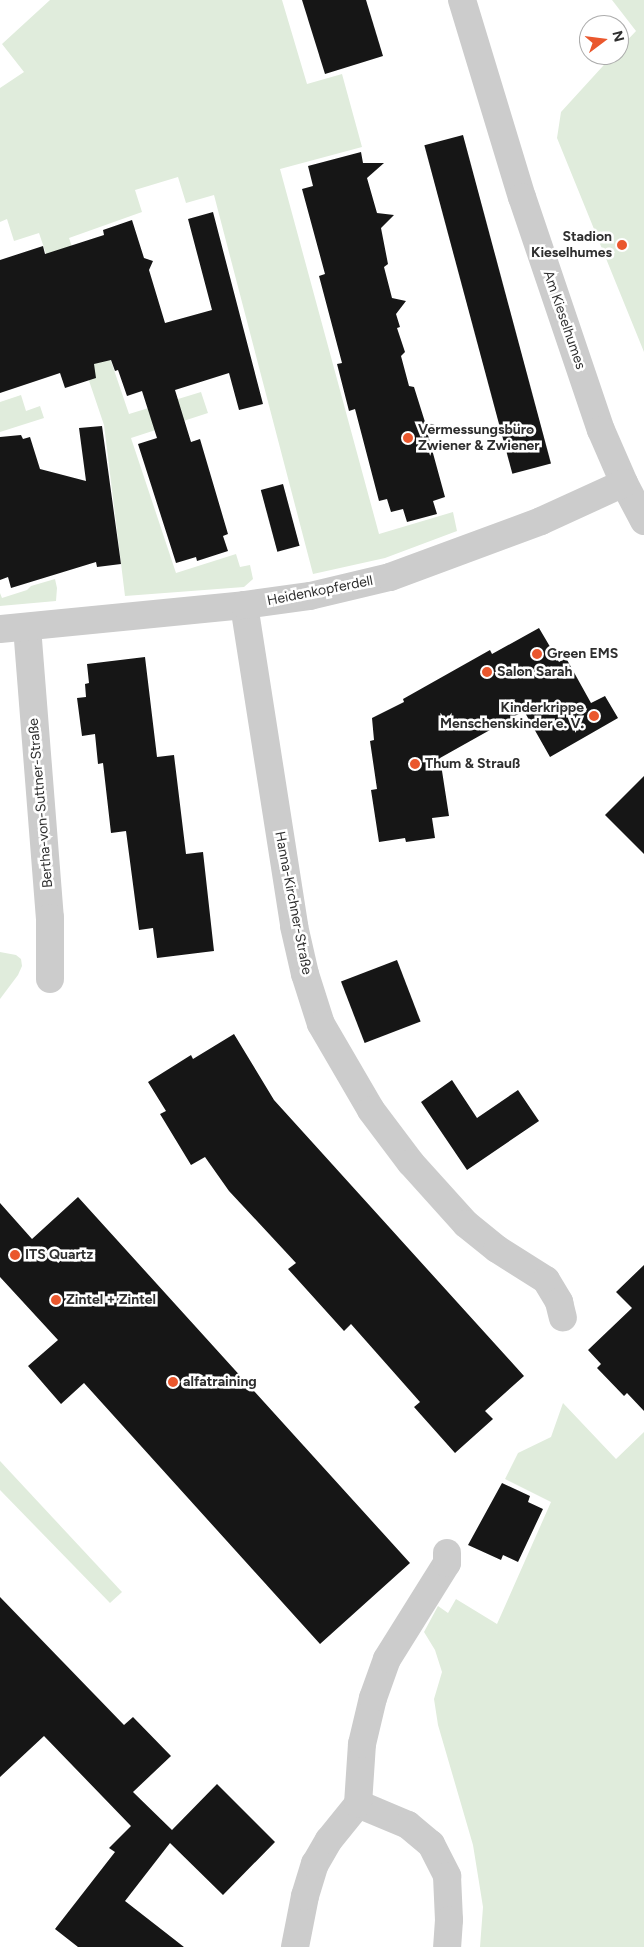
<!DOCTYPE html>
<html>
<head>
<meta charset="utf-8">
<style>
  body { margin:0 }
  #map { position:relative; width:644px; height:1947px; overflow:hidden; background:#fff; font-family:Figtree,sans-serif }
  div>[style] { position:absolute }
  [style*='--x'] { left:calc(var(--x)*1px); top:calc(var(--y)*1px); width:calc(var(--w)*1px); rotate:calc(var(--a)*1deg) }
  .green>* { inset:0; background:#e0ecdc }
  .building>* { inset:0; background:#161616; transform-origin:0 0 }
  .minor>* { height:28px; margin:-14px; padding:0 14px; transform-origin:14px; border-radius:14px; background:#ccc }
  .dots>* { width:14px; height:14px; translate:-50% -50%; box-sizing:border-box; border:2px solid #fff; border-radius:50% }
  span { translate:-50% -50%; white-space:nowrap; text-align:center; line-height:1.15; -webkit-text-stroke:5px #fff; paint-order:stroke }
  .poi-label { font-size:14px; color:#2f2f2f; font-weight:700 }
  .right { translate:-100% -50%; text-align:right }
  .left { translate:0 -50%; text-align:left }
  .street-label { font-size:14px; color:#2f2f2f }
  .north { position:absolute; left:579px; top:15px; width:50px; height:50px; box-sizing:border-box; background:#fff; border:1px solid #acacac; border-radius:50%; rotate:75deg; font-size:14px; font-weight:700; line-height:20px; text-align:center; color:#2f2f2f }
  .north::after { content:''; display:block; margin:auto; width:18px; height:22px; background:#ea572d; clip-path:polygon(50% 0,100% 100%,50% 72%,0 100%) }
</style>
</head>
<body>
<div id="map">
  <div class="green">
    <i style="clip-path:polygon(50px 0,282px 0,307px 84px,342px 74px,362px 147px,280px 169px,379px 534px,453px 512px,457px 531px,385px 558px,313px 574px,214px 195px,186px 203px,178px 177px,135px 190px,142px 212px,69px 238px,129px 414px,201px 392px,208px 413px,131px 438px,176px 573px,236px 554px,240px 567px,250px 565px,253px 579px,244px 587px,125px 596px,104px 425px,39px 233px,14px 241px,7px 219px,0 222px,0 88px,24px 72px,2px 44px)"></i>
    <i style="clip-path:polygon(612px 0,644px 0,644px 352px,557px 138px,561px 112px,613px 55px,619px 55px,619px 49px,636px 31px)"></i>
    <i style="clip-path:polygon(21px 395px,26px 411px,40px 406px,44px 418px,0 432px,0 402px)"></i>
    <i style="clip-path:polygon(55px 579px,57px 588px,56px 601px,0 606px,0 593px,2px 598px,27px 590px,31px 586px)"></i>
    <i style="clip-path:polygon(0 952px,16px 955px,21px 959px,22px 966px,18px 975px,0 999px)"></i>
    <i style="clip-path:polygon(563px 1403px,616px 1459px,644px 1432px,644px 1947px,480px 1947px,483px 1907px,473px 1845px,438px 1725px,434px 1699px,442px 1672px,435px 1650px,424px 1632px,438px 1606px,448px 1613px,456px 1599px,497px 1624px,551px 1502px,505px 1479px,518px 1453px,551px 1437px)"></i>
    <i style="clip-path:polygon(0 1461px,122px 1592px,110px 1603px,0 1490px)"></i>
  </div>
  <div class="building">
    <i style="clip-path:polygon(302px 0,366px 0,383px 56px,325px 74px)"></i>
    <i style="left:463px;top:135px;width:340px;height:40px;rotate:75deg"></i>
    <i style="clip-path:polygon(361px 152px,363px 163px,384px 163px,367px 178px,377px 213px,394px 215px,381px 228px,388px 264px,384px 267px,392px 298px,406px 301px,396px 314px,400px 327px,397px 328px,405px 352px,401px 356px,409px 386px,414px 387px,425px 422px,438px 426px,428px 435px,445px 497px,433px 501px,437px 514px,407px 522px,403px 509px,391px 512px,387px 499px,379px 501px,355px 409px,349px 411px,337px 364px,342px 363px,319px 276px,325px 274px,302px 189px,313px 186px,308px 166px)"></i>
    <i style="clip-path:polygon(213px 212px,263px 404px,239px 410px,229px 373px,175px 390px,191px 442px,200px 439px,228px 534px,223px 536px,228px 551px,197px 561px,196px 557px,176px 563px,138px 444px,157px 438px,142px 391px,127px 396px,118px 370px,115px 371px,111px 360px,94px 364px,96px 378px,65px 388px,60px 373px,0 393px,0 260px,43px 246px,45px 254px,104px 235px,103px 230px,132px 220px,144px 258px,153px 261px,149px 270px,165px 323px,212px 310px,188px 219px)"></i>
    <i style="clip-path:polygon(102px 426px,121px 564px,97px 567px,96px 562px,11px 588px,8px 577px,0 580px,0 437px,21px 435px,23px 439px,30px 437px,40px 469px,86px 481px,79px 428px)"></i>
    <i style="left:283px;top:484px;width:64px;height:23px;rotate:75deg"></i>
    <i style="clip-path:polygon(539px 628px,559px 662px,566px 658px,591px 703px,605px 696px,618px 718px,550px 757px,524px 711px,440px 758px,449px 816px,432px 818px,435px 838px,406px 842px,405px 838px,379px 842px,371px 790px,377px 789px,370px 741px,374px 740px,372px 718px,404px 702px,403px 699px,490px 650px,492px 654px)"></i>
    <i style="clip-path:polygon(145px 657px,157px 757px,174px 755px,186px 854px,203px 852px,214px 951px,157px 958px,153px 928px,139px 930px,126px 831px,111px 833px,103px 763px,98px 764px,95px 734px,82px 736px,77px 698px,86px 697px,85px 684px,89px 683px,87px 664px)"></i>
    <i style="clip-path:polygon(644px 776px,644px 854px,605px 815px)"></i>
    <i style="left:397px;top:960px;width:66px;height:60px;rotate:69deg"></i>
    <i style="clip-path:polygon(234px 1034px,274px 1100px,524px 1376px,485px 1411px,493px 1419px,455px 1453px,414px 1407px,420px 1402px,351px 1324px,344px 1331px,288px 1269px,296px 1263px,229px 1191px,205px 1157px,191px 1165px,160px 1114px,166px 1111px,148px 1082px,191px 1055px,193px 1059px)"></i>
    <i style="clip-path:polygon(452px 1080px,477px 1118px,518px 1090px,539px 1121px,467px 1170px,421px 1102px)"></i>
    <i style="clip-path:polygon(78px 1197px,410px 1563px,320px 1644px,84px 1383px,61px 1404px,28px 1366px,58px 1340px,0 1277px,0 1203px,32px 1239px)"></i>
    <i style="clip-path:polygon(644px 1265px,644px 1411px,627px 1393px,624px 1396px,597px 1368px,601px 1364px,588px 1350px,632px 1308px,616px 1292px)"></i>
    <i style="clip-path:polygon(502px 1483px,530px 1496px,528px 1502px,543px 1509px,518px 1562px,503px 1555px,501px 1560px,468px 1545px)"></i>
    <i style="clip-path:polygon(0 1597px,124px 1725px,133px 1717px,171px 1756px,133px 1792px,172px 1830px,217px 1784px,275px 1842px,223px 1895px,170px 1843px,125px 1901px,184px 1947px,78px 1947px,55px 1929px,115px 1852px,109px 1848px,131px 1826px,44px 1736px,0 1777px)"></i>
  </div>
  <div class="minor">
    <i style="--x:462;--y:0;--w:206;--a:73.1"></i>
    <i style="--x:522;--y:197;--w:246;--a:71.3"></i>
    <i style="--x:601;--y:430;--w:58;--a:66.5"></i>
    <i style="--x:624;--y:483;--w:43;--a:62.2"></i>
    <i style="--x:244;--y:605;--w:325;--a:81.1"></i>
    <i style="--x:294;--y:926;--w:49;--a:77.1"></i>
    <i style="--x:305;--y:974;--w:52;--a:72.3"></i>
    <i style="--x:321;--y:1024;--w:99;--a:59.8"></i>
    <i style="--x:371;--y:1110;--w:66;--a:53"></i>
    <i style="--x:411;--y:1163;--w:82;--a:48"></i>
    <i style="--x:466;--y:1224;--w:40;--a:39"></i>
    <i style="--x:497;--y:1249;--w:58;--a:32.3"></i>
    <i style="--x:546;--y:1280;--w:26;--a:59"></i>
    <i style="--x:559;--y:1302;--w:16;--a:76"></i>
    <i style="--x:27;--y:627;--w:292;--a:85.5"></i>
    <i style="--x:50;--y:918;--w:61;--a:90"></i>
    <i style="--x:0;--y:629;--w:245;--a:-5.6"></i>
    <i style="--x:244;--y:605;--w:67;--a:-7.8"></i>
    <i style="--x:310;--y:596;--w:82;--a:-13.4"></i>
    <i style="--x:390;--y:577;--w:161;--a:-20.3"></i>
    <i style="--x:541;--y:521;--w:91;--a:-24.6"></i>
    <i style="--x:358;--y:1804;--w:54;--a:22.8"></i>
    <i style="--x:408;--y:1825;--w:30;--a:40"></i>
    <i style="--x:431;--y:1844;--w:36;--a:63"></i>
    <i style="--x:447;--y:1876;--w:44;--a:87.4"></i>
    <i style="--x:449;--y:1920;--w:27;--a:94"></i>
    <i style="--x:295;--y:1947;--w:52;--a:-78.9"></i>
    <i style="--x:305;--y:1896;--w:34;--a:-73"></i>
    <i style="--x:315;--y:1864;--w:28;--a:-60"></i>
    <i style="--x:329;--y:1840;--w:46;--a:-51.1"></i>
    <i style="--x:358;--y:1804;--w:60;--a:-86.2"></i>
    <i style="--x:362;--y:1744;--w:47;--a:-76.6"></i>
    <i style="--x:373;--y:1698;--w:41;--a:-70.3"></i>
    <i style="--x:387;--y:1659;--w:113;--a:-58"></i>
    <i style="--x:447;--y:1563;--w:10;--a:-90"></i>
  </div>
  <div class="dots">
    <i style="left:622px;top:245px;background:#ea572d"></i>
    <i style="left:408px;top:438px;background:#ea572d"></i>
    <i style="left:537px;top:654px;background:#ea572d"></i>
    <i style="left:487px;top:672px;background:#ea572d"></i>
    <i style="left:594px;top:716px;background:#ea572d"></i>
    <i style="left:415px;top:764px;background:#ea572d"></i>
    <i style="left:15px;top:1255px;background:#ea572d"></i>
    <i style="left:56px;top:1300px;background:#ea572d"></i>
    <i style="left:173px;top:1382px;background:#ea572d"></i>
  </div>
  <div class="poi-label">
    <span class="right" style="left:612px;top:245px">Stadion<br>Kieselhumes</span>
    <span class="left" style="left:418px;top:438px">Vermessungsbüro<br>Zwiener &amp; Zwiener</span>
    <span class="left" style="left:547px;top:654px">Green EMS</span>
    <span class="left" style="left:497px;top:672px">Salon Sarah</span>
    <span class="right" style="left:584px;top:716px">Kinderkrippe<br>Menschenskinder e. V.</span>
    <span class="left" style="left:425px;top:764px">Thum &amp; Strauß</span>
    <span class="left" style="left:25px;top:1255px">ITS Quartz</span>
    <span class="left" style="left:66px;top:1300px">Zintel + Zintel</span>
    <span class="left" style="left:183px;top:1382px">alfatraining</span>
  </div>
  <div class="street-label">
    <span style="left:564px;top:320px;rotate:71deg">Am Kieselhumes</span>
    <span style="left:320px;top:591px;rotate:-11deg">Heidenkopferdell</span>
    <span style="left:41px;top:803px;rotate:-95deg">Bertha-von-Suttner-Straße</span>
    <span style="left:293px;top:903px;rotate:79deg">Hanna-Kirchner-Straße</span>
  </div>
  <div class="north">N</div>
</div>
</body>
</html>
